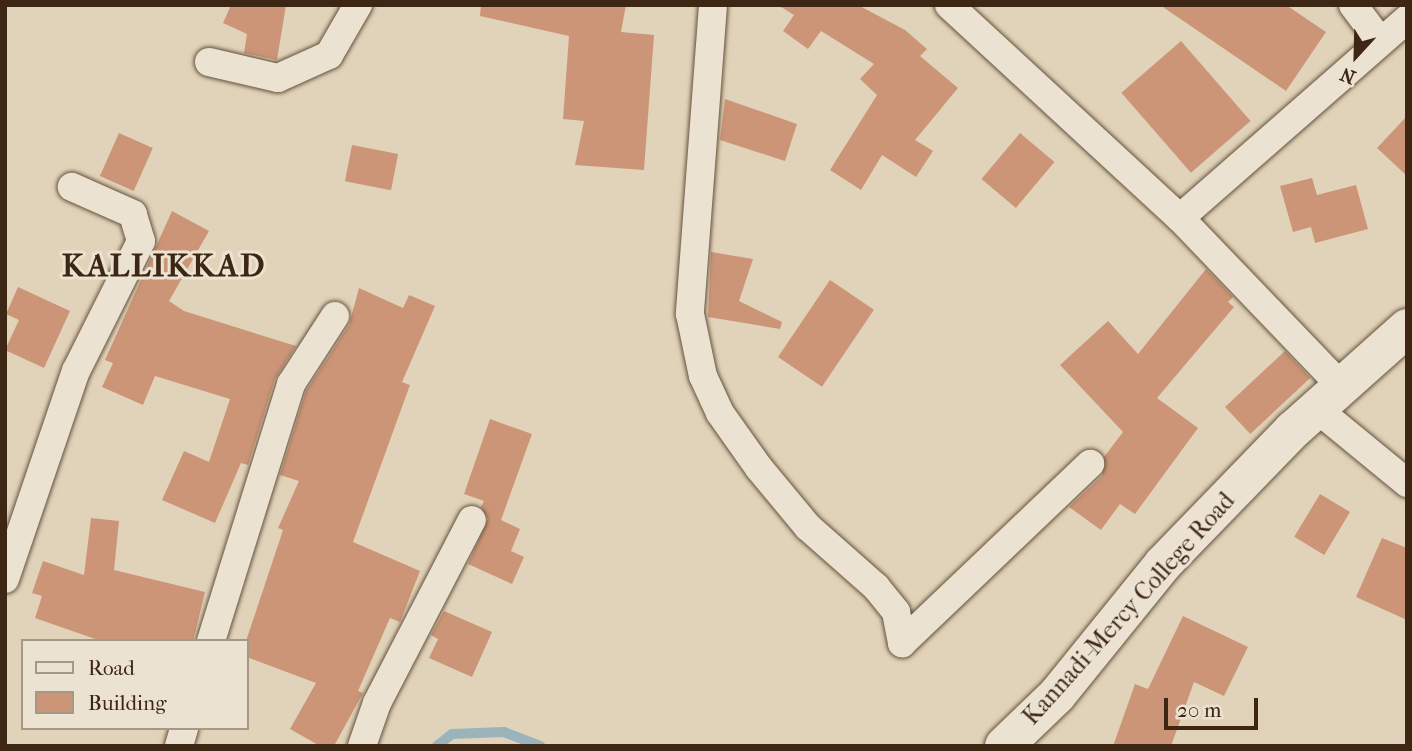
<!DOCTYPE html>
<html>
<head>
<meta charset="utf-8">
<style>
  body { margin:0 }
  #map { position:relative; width:1412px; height:751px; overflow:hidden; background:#e1d3b9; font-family:"IM FELL French Canon",serif }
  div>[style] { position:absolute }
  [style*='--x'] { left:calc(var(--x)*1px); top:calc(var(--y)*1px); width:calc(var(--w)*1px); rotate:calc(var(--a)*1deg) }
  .stream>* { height:10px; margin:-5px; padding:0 5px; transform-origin:5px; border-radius:5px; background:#9bb4bb }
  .building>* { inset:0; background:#cd9577; transform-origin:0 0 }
  .roads { filter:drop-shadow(0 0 2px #66523d) drop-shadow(0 0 2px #66523d) }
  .minor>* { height:28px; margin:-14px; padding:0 14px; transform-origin:14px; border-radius:14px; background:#ece2d2 }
  .secondary>* { height:38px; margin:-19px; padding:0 19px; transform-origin:19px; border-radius:19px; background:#ece2d2 }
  span { translate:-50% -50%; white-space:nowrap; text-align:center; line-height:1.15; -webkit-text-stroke:6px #ece2d2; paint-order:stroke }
  .street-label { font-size:24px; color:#3d2714 }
  .district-label { font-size:32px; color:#3d2714; font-weight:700; letter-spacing:2px }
  .frame { position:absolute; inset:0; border:7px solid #3d2714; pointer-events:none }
  .legend { position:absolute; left:21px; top:639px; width:228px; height:91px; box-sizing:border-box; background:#ece2d2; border:2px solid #a69786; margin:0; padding:9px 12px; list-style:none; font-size:21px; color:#3d2714 }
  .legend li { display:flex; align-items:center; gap:14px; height:35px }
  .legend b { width:35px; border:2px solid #a69786 }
  .north { position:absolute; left:1321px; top:21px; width:70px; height:70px; -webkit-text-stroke:5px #ece2d2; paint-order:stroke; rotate:202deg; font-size:19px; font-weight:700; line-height:28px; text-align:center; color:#3d2714 }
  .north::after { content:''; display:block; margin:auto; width:24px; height:32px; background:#3d2714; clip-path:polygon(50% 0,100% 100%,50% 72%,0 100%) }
  .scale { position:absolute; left:1164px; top:698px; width:94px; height:32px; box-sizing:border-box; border:4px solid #3d2714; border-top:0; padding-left:9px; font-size:21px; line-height:24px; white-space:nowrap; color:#3d2714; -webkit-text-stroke:5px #ece2d2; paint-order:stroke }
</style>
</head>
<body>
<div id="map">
  <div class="stream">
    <i style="--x:437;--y:746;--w:19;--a:-39"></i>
    <i style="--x:452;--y:734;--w:52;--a:-2.2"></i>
    <i style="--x:504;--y:732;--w:39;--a:21"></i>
  </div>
  <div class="building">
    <i style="clip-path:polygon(231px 5px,286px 5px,277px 60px,244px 53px,247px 34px,223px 23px)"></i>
    <i style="clip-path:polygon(481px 5px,626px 5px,621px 32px,654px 35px,644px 170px,575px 165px,584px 121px,563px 119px,569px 36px,480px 16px)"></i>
    <i style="clip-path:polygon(778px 5px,858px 5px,905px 30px,927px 49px,920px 56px,958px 88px,915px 140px,933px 151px,916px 177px,882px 155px,861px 190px,830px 170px,877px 95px,860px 79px,874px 64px,821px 31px,808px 49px,783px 31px,794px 15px)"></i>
    <i style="clip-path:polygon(1160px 5px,1286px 5px,1326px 32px,1286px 91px)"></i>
    <i style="left:1181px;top:41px;width:106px;height:79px;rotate:49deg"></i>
    <i style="clip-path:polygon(725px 99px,797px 124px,785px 161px,720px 140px)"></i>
    <i style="clip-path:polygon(1407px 116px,1407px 176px,1377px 148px)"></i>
    <i style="left:119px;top:133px;width:37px;height:47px;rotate:24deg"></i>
    <i style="left:1020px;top:133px;width:45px;height:60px;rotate:40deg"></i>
    <i style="left:352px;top:145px;width:47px;height:37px;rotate:11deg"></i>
    <i style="clip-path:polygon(1312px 178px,1317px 195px,1356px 185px,1368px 229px,1315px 243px,1311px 227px,1293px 232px,1280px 186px)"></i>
    <i style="clip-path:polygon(172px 211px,209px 231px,169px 301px,184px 311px,296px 346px,275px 379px,248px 465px,241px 463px,215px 523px,162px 500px,184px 451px,209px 462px,230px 399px,155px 376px,143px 405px,102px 387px,113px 363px,105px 360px)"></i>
    <i style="clip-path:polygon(711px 252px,753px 259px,739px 301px,782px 322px,780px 329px,708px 317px)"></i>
    <i style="clip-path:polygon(1206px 269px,1233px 297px,1228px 302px,1234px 307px,1157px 398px,1198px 428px,1135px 514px,1120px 504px,1101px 530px,1069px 507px,1102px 476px,1104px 457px,1123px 432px,1060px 365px,1108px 321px,1138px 354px)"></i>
    <i style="left:830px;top:280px;width:53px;height:93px;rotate:34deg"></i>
    <i style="clip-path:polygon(18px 287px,70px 311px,44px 368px,5px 350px,19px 320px,6px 314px)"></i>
    <i style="clip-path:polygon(359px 288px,403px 308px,409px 295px,435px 306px,402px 382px,410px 385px,353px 542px,420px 571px,400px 622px,390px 618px,358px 691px,363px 693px,334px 746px,320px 746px,290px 729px,316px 683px,247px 657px,247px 638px,283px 530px,278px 528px,299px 481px,280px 475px,306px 391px,349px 325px)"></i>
    <i style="left:1285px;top:351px;width:37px;height:82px;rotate:47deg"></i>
    <i style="clip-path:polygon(490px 419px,532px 434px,501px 520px,520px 529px,511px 551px,524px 557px,512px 584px,468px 564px,488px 519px,481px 507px,484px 501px,464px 494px)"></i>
    <i style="left:1320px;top:494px;width:35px;height:50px;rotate:31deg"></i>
    <i style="clip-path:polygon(91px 518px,119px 521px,114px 570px,205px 592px,193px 641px,101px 641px,35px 618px,42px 596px,32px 593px,43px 561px,84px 575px)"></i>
    <i style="clip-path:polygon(1382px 538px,1407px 548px,1407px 620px,1356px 597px)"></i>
    <i style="clip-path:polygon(444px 611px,492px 632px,472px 677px,429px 658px,438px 639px,431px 635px)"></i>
    <i style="clip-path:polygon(1183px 616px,1248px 647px,1224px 696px,1194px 682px,1171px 746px,1113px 746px,1135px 684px,1148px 689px)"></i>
  </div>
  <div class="roads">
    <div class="minor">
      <i style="--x:713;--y:5;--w:310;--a:94.3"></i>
      <i style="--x:690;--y:314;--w:63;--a:78.2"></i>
      <i style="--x:703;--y:376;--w:41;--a:65.3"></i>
      <i style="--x:720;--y:413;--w:67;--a:54.7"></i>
      <i style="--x:759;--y:468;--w:77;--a:50.3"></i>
      <i style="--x:808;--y:527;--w:91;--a:41.4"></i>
      <i style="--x:876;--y:587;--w:32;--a:51"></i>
      <i style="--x:896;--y:612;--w:32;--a:79"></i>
      <i style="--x:902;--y:643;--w:260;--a:-43.6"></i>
      <i style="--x:949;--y:5;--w:314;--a:42.7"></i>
      <i style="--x:1180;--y:218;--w:234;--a:46.2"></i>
      <i style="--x:1353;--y:5;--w:45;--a:53.1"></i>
      <i style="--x:209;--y:62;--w:71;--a:13.1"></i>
      <i style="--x:278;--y:78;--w:56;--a:-24.3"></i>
      <i style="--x:329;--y:55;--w:58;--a:-59.9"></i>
      <i style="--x:1180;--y:218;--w:302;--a:-41.2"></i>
      <i style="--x:1317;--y:409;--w:117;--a:39.4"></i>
      <i style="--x:5;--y:579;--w:220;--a:-71.2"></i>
      <i style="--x:76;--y:371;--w:145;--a:-63.4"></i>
      <i style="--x:141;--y:241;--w:28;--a:-107"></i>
      <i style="--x:133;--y:214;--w:67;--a:-156.1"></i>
      <i style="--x:211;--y:641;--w:269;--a:-72.7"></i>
      <i style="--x:291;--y:384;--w:81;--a:-57.1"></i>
      <i style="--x:179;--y:746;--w:19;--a:-74"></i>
      <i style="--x:362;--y:746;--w:46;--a:-70.8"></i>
      <i style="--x:377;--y:703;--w:206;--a:-62.6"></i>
    </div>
    <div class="secondary">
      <i style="--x:1004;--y:746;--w:74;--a:-43.9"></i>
      <i style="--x:1057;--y:695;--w:169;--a:-51"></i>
      <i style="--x:1163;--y:564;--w:187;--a:-45.9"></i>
      <i style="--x:1293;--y:430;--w:153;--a:-41.8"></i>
    </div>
  </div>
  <div class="street-label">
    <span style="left:1129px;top:609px;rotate:-48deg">Kannadi-Mercy College Road</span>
  </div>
  <div class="district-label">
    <span style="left:164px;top:266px">KALLIKKAD</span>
  </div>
  <div class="frame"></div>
  <ul class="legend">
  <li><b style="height:9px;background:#ece2d2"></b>Road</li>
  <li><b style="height:19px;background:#cd9577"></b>Building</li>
  </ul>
  <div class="north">N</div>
  <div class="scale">20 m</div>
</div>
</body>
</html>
